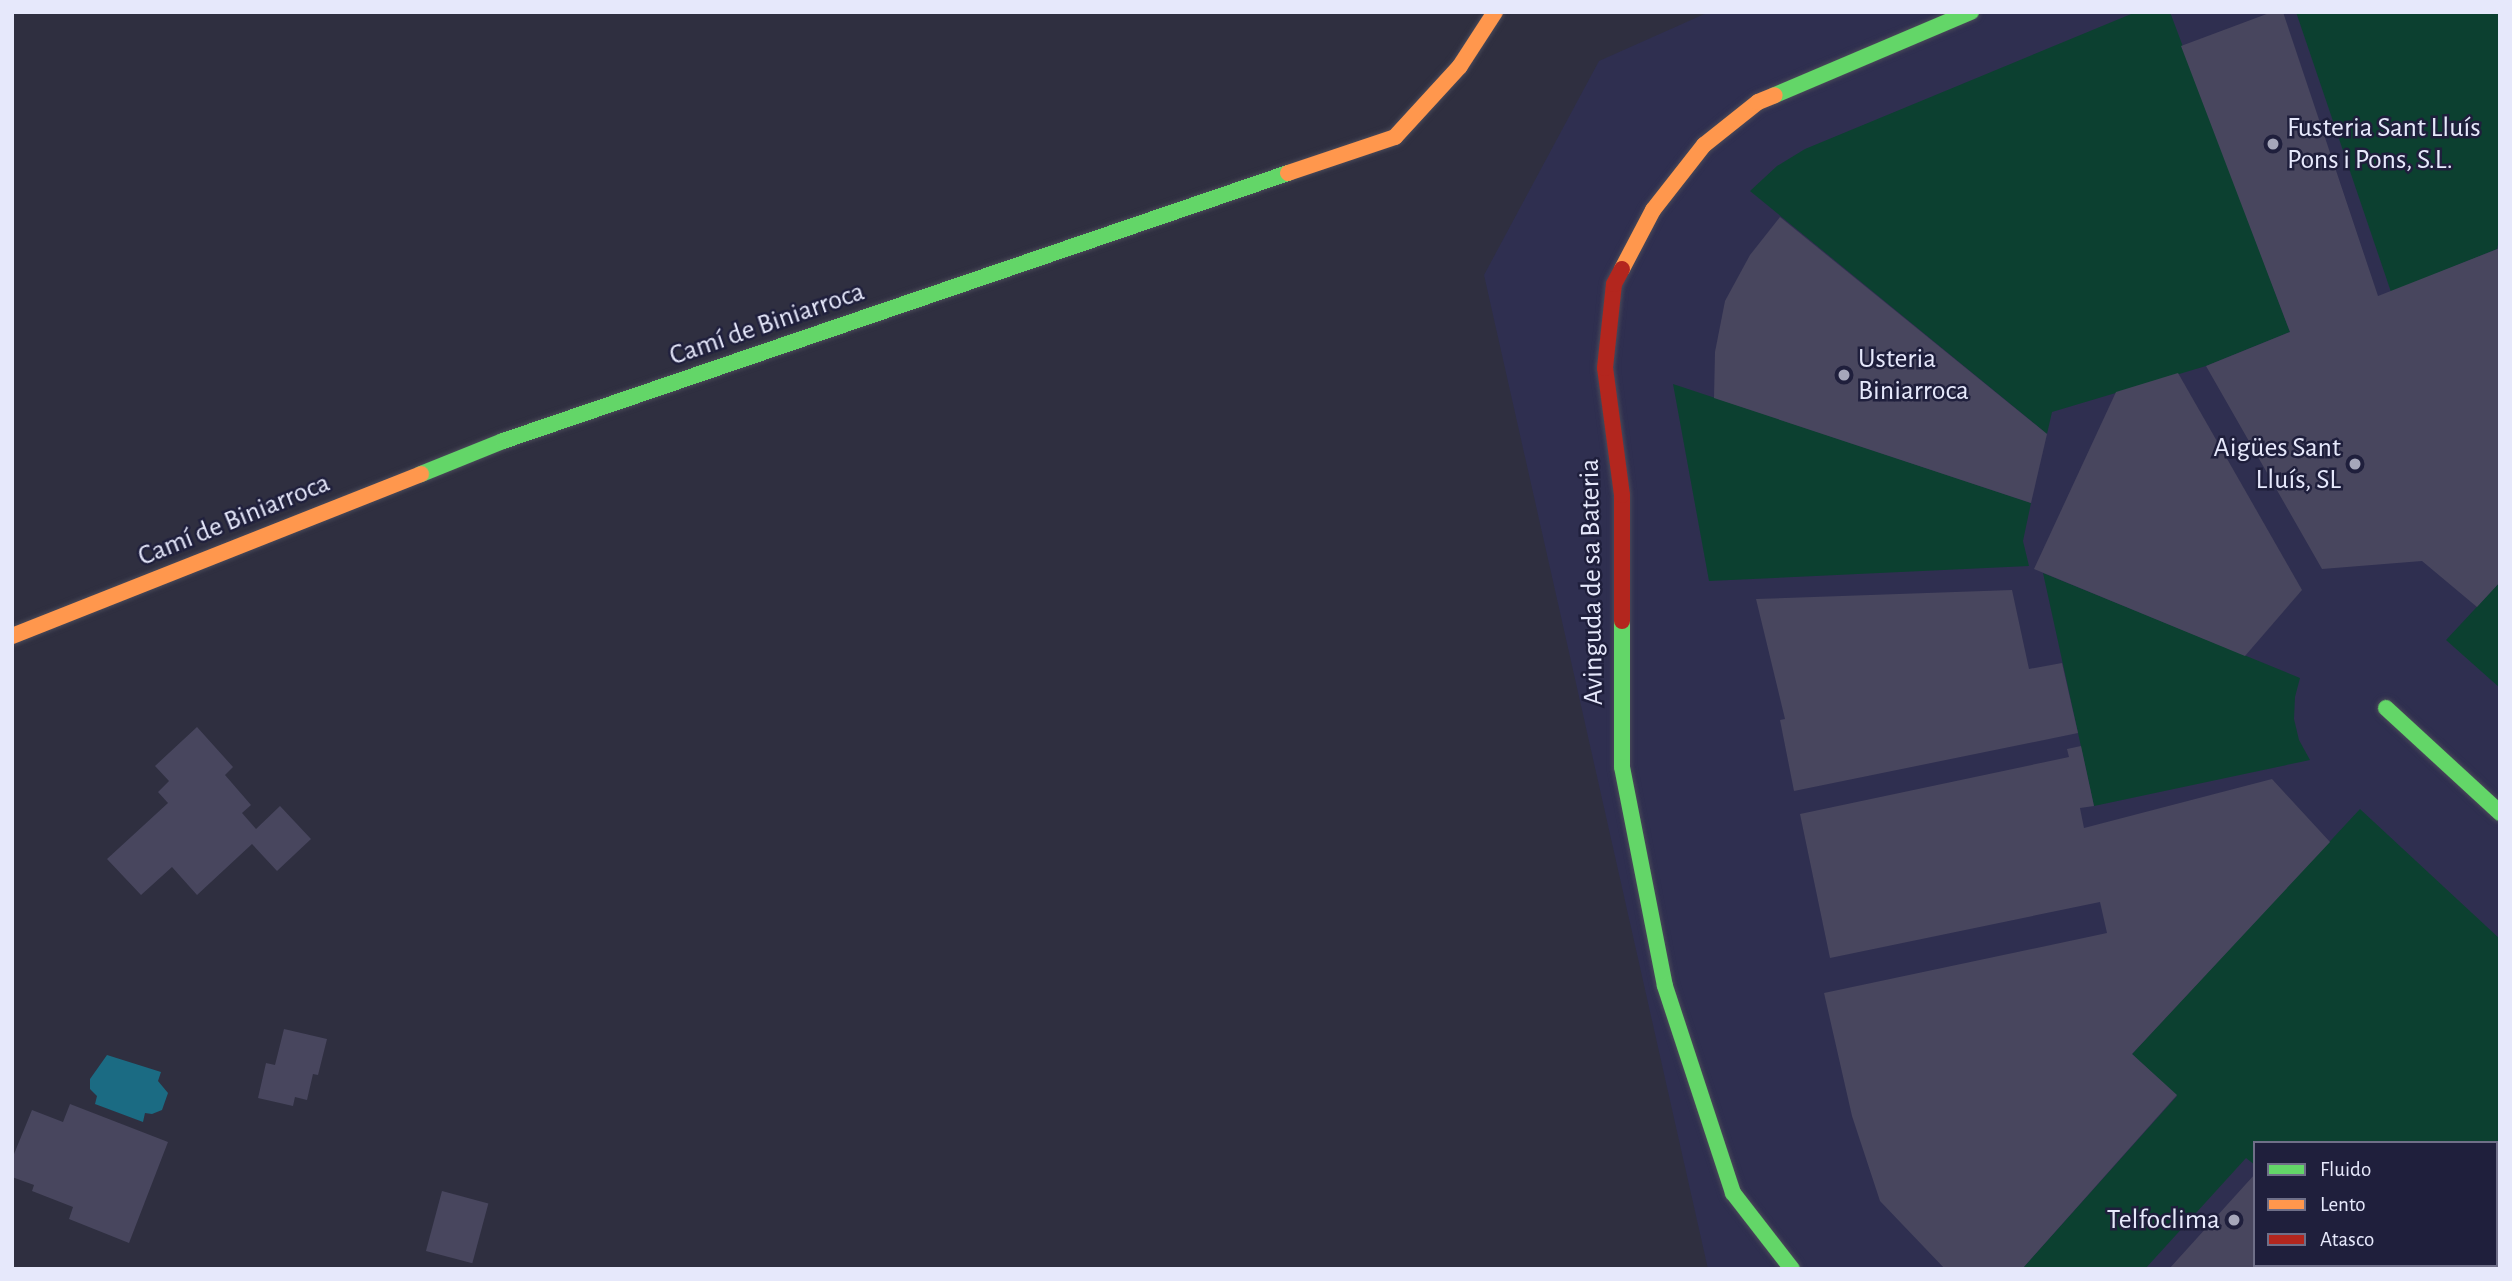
<!DOCTYPE html>
<html>
<head>
<meta charset="utf-8">
<style>
  body { margin:0 }
  #map { position:relative; width:2512px; height:1281px; overflow:hidden; background:#2f2f40; font-family:"Alegreya Sans",sans-serif }
  div>[style] { position:absolute }
  [style*='--x'] { left:calc(var(--x)*1px); top:calc(var(--y)*1px); width:calc(var(--w)*1px); rotate:calc(var(--a)*1deg) }
  .built>* { inset:0; background:#2f2f50 }
  .green>* { inset:0; background:#0c4030 }
  .water>* { inset:0; background:#1b6b83 }
  .building>* { inset:0; background:#48465e; transform-origin:0 0 }
  .roads { filter:drop-shadow(0 0 2px #4a4a59) drop-shadow(0 0 2px #4a4a59) }
  .fast>* { height:16px; margin:-8px; padding:0 8px; transform-origin:8px; border-radius:8px; background:#63d668 }
  .slow>* { height:16px; margin:-8px; padding:0 8px; transform-origin:8px; border-radius:8px; background:#ff974d }
  .jam>* { height:16px; margin:-8px; padding:0 8px; transform-origin:8px; border-radius:8px; background:#b3261e }
  .dots>* { width:19px; height:19px; translate:-50% -50%; box-sizing:border-box; border:4px solid #1f1f3c; border-radius:50% }
  span { translate:-50% -50%; white-space:nowrap; text-align:center; line-height:1.15; -webkit-text-stroke:5px #1f1f3c; paint-order:stroke }
  .poi-label { font-size:28px; color:#e6e8fb }
  .left { translate:0 -50%; text-align:left }
  .right { translate:-100% -50%; text-align:right }
  .street-label { font-size:28px; color:#e6e8fb }
  .frame { position:absolute; inset:0; border:14px solid #e6e8fb; pointer-events:none }
  .legend { position:absolute; left:2253px; top:1141px; width:245px; height:126px; box-sizing:border-box; background:#1f1f3c; border:2px solid #6f6f88; margin:0; padding:9px 12px; list-style:none; font-size:21px; color:#e6e8fb }
  .legend li { display:flex; align-items:center; gap:14px; height:35px }
  .legend b { width:35px; border:2px solid #6f6f88 }
</style>
</head>
<body>
<div id="map">
  <div class="built">
    <i style="clip-path:polygon(evenodd,1709px 12px,2500px 12px,2500px 1269px,1708px 1269px,1484px 275px,1599px 61px,1709px 12px,2255px 1143px,2496px 1143px,2496px 1265px,2255px 1265px,2255px 1143px)"></i>
  </div>
  <div class="green">
    <i style="clip-path:polygon(2136px 12px,2170px 12px,2290px 332px,2206px 366px,2052px 412px,2047px 434px,1750px 191px,1777px 166px,1805px 149px)"></i>
    <i style="clip-path:polygon(2296px 12px,2500px 12px,2500px 236px,2497px 249px,2391px 292px)"></i>
    <i style="clip-path:polygon(1673px 384px,2031px 503px,2023px 541px,2029px 566px,1709px 581px)"></i>
    <i style="clip-path:polygon(2043px 573px,2300px 678px,2295px 697px,2294px 719px,2299px 740px,2310px 760px,2094px 806px)"></i>
    <i style="clip-path:polygon(2500px 582px,2500px 688px,2446px 640px)"></i>
    <i style="clip-path:polygon(2360px 809px,2500px 939px,2500px 1269px,2368px 1269px,2364px 1265px,2496px 1265px,2496px 1143px,2255px 1143px,2255px 1165px,2246px 1158px,2145px 1269px,2022px 1269px,2177px 1096px,2132px 1054px)"></i>
  </div>
  <div class="water">
    <i style="clip-path:polygon(107px 1055px,161px 1072px,158px 1081px,168px 1093px,162px 1110px,152px 1114px,145px 1113px,143px 1122px,95px 1104px,97px 1096px,90px 1089px,90px 1079px)"></i>
  </div>
  <div class="building">
    <i style="clip-path:polygon(2272px 12px,2283px 12px,2378px 296px,2500px 248px,2500px 582px,2477px 607px,2422px 561px,2322px 569px,2206px 366px,2290px 332px,2181px 46px)"></i>
    <i style="clip-path:polygon(1780px 217px,2047px 434px,2031px 503px,1714px 398px,1715px 352px,1725px 301px,1750px 255px)"></i>
    <i style="clip-path:polygon(2178px 373px,2302px 590px,2245px 656px,2034px 569px,2116px 392px)"></i>
    <i style="clip-path:polygon(2012px 590px,2029px 669px,2062px 663px,2078px 733px,1794px 791px,1780px 720px,1785px 719px,1756px 599px)"></i>
    <i style="clip-path:polygon(197px 727px,233px 767px,225px 775px,251px 805px,242px 813px,256px 829px,280px 806px,311px 839px,277px 871px,252px 844px,197px 895px,172px 867px,141px 895px,107px 859px,168px 803px,158px 792px,169px 781px,155px 766px)"></i>
    <i style="clip-path:polygon(2081px 746px,2094px 806px,2080px 808px,2084px 828px,2272px 779px,2330px 842px,2132px 1054px,2177px 1095px,2022px 1269px,1945px 1269px,1880px 1201px,1852px 1116px,1824px 993px,2107px 933px,2100px 902px,1830px 958px,1800px 814px,2069px 757px,2067px 749px)"></i>
    <i style="clip-path:polygon(284px 1029px,327px 1039px,318px 1075px,313px 1074px,307px 1100px,295px 1097px,293px 1106px,258px 1098px,266px 1063px,275px 1065px)"></i>
    <i style="clip-path:polygon(70px 1104px,168px 1142px,129px 1243px,69px 1219px,73px 1207px,32px 1191px,34px 1185px,12px 1177px,12px 1159px,32px 1110px,63px 1122px)"></i>
    <i style="clip-path:polygon(2255px 1174px,2255px 1265px,2364px 1265px,2368px 1269px,2169px 1269px)"></i>
    <i style="left:442px;top:1191px;width:48px;height:62px;rotate:15deg"></i>
  </div>
  <div class="roads">
    <div class="fast">
      <i style="--x:1775;--y:95;--w:213;--a:-23"></i>
      <i style="--x:421;--y:474;--w:88;--a:-21.9"></i>
      <i style="--x:503;--y:441;--w:829;--a:-18.85"></i>
      <i style="--x:1622;--y:621;--w:146;--a:90"></i>
      <i style="--x:1622;--y:767;--w:223;--a:78.9"></i>
      <i style="--x:1665;--y:986;--w:218;--a:71.8"></i>
      <i style="--x:1733;--y:1193;--w:96;--a:52.2"></i>
      <i style="--x:2386;--y:708;--w:155;--a:42.6"></i>
    </div>
    <div class="slow">
      <i style="--x:1288;--y:173;--w:113;--a:-18.6"></i>
      <i style="--x:1395;--y:137;--w:96;--a:-47.5"></i>
      <i style="--x:1460;--y:66;--w:64;--a:-57.1"></i>
      <i style="--x:1622;--y:269;--w:67;--a:-62.3"></i>
      <i style="--x:1653;--y:210;--w:83;--a:-51.9"></i>
      <i style="--x:1704;--y:145;--w:69;--a:-38.5"></i>
      <i style="--x:1758;--y:102;--w:18;--a:-22"></i>
      <i style="--x:12;--y:636;--w:440;--a:-21.6"></i>
    </div>
    <div class="jam">
      <i style="--x:1622;--y:621;--w:126;--a:-90"></i>
      <i style="--x:1622;--y:495;--w:128;--a:-97.6"></i>
      <i style="--x:1605;--y:368;--w:84;--a:-83.9"></i>
      <i style="--x:1614;--y:284;--w:17;--a:-62"></i>
    </div>
  </div>
  <div class="dots">
    <i style="left:2273px;top:144px;background:#a6a7ba"></i>
    <i style="left:1844px;top:375px;background:#a6a7ba"></i>
    <i style="left:2355px;top:464px;background:#a6a7ba"></i>
    <i style="left:2234px;top:1220px;background:#a6a7ba"></i>
  </div>
  <div class="poi-label">
    <span class="left" style="left:2287px;top:144px">Fusteria Sant Lluís<br>Pons i Pons, S.L.</span>
    <span class="left" style="left:1858px;top:375px">Usteria<br>Biniarroca</span>
    <span class="right" style="left:2341px;top:464px">Aigües Sant<br>Lluís, SL</span>
    <span class="right" style="left:2220px;top:1220px">Telfoclima</span>
  </div>
  <div class="street-label">
    <span style="left:767px;top:324px;rotate:-19deg">Camí de Biniarroca</span>
    <span style="left:234px;top:520px;rotate:-22deg">Camí de Biniarroca</span>
    <span style="left:1592px;top:582px;rotate:-91deg">Avinguda de sa Bateria</span>
  </div>
  <div class="frame"></div>
  <ul class="legend">
  <li><b style="height:9px;background:#63d668"></b>Fluido</li>
  <li><b style="height:9px;background:#ff974d"></b>Lento</li>
  <li><b style="height:9px;background:#b3261e"></b>Atasco</li>
  </ul>
</div>
</body>
</html>
